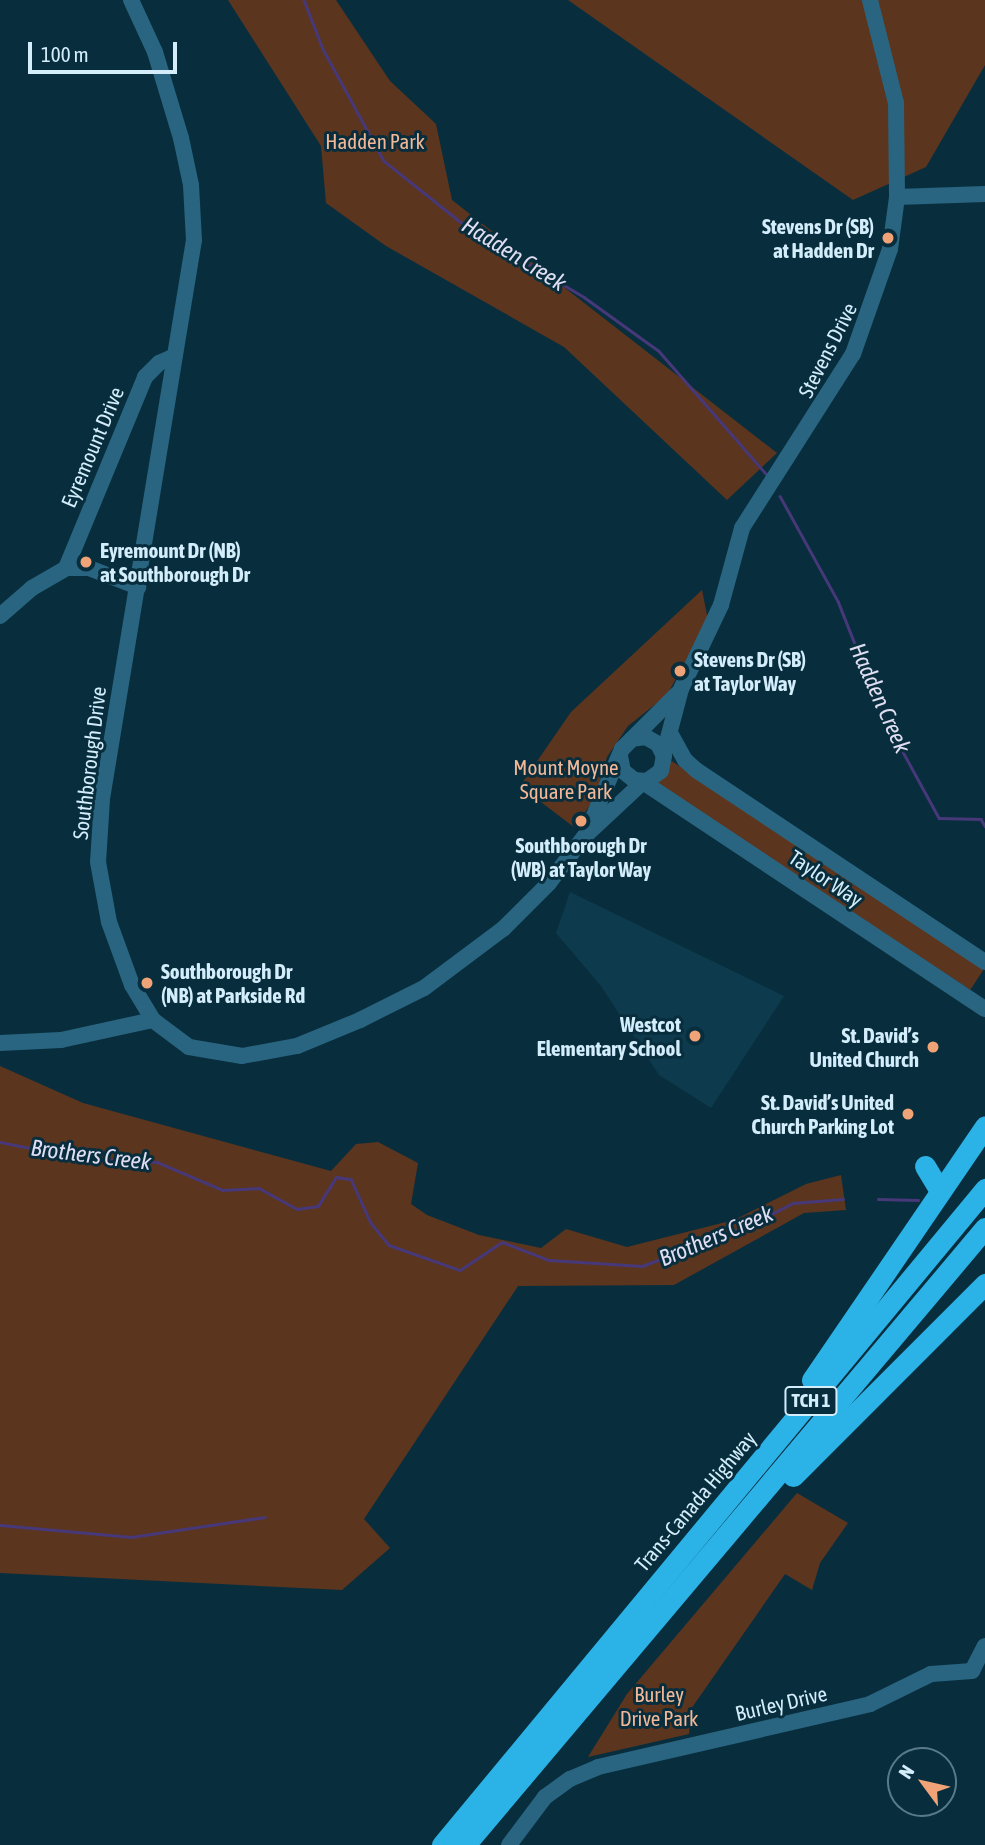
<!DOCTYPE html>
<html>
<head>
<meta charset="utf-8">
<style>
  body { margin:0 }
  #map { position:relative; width:985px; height:1845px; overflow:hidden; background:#082e3e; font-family:"Asap Condensed",sans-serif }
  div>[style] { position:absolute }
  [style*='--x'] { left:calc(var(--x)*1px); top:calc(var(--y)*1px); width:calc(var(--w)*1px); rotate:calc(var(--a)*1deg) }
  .built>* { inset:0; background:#0d3a4c }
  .green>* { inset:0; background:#5c351e; transform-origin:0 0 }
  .stream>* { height:2.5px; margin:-1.25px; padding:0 1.25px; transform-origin:1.25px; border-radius:1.25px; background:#463879 }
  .minor>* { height:16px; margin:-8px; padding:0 8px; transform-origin:8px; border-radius:8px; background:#296580 }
  .highway>* { height:21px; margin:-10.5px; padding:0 10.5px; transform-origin:10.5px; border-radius:10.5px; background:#2bb2e7 }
  .dots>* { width:19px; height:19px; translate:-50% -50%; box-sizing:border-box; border:4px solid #082e3e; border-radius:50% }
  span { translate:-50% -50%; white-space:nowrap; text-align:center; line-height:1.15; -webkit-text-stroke:6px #082e3e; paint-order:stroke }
  .shield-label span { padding:2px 5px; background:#082e3e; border:2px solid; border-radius:5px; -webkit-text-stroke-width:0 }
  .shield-label { font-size:19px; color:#d3edfb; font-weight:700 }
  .park-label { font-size:21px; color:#f3b897 }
  .poi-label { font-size:21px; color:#d3edfb; font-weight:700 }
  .right { translate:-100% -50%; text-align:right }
  .left { translate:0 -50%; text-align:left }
  .street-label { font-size:21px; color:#d3edfb }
  .water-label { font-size:23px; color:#e0def2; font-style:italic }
  .north { position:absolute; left:887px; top:1747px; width:70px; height:70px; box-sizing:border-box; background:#082e3e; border:2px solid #597a8a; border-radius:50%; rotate:303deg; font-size:19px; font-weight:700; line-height:28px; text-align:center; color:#d3edfb }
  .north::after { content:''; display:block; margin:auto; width:24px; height:32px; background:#efa377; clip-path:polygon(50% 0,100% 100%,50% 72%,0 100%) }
  .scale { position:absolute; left:28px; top:42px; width:149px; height:32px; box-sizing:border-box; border:4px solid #d3edfb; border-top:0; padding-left:9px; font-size:21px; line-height:24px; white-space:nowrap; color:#d3edfb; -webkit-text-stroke:5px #082e3e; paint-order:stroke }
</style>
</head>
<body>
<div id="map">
  <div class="built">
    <i style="clip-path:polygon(570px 892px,784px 996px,711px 1108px,659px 1075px,601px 986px,556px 933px)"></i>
  </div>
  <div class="green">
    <i style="clip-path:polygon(228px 0,336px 0,390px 81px,436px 124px,452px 200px,777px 453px,727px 500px,564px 347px,386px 246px,326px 203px,321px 146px)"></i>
    <i style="clip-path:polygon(568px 0,985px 0,985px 65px,926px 167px,853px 200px)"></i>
    <i style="clip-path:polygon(702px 590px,708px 620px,667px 695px,628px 726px,607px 757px,595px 797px,575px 828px,520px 786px,571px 712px)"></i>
    <i style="left:670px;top:760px;width:377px;height:29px;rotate:33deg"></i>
    <i style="clip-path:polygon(0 1066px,83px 1103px,331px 1171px,356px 1144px,378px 1142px,418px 1163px,411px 1204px,427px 1215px,479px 1235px,541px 1248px,566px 1229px,627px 1247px,734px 1220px,806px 1184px,841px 1175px,846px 1210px,804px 1213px,674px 1285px,518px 1286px,364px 1519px,390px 1548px,342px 1590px,0 1573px)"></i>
    <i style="clip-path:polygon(797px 1493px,848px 1523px,820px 1563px,812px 1590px,785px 1574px,691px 1709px,689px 1734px,588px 1757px,627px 1694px)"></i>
  </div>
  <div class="stream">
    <i style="--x:304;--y:0;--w:53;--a:68.8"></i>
    <i style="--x:323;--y:49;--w:128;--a:61.4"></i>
    <i style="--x:384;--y:161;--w:106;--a:38.5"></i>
    <i style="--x:467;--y:227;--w:136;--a:30.9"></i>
    <i style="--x:584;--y:297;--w:92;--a:35.8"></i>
    <i style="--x:659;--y:351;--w:164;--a:48.9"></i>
    <i style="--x:780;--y:496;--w:120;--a:61.1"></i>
    <i style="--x:838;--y:601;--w:125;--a:68.4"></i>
    <i style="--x:884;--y:717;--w:115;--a:61.4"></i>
    <i style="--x:939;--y:818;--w:42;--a:1.4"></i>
    <i style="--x:981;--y:819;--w:8;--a:60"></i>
    <i style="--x:0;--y:1142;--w:87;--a:11.3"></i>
    <i style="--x:85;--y:1159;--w:72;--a:2.4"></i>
    <i style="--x:157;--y:1162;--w:72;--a:23"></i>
    <i style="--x:223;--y:1190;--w:36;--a:-3"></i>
    <i style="--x:259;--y:1188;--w:43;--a:28.9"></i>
    <i style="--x:297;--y:1209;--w:21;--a:-8"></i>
    <i style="--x:318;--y:1206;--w:34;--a:-58"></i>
    <i style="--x:336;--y:1177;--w:15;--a:8"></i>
    <i style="--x:351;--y:1179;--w:48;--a:65.6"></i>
    <i style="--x:371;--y:1223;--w:28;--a:51"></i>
    <i style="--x:389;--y:1245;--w:75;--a:19.4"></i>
    <i style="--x:460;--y:1270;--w:50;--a:-33.7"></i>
    <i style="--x:502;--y:1242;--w:50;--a:21"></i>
    <i style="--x:549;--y:1260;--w:93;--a:3.7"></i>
    <i style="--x:642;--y:1266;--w:113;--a:-20.7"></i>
    <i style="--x:748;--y:1226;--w:51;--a:-27.1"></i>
    <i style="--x:793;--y:1203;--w:50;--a:-4.6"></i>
    <i style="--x:878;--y:1199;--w:40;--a:1.4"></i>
    <i style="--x:0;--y:1525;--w:132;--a:5.2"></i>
    <i style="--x:131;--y:1537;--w:135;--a:-8.5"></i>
  </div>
  <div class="minor">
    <i style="--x:131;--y:0;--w:57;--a:65.2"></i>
    <i style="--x:155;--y:52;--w:90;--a:73.2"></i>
    <i style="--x:181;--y:138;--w:48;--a:78"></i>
    <i style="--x:191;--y:185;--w:55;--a:86.9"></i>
    <i style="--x:194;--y:240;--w:567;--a:99.35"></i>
    <i style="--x:102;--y:799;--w:63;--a:93.6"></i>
    <i style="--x:98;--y:862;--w:61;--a:79.6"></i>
    <i style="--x:109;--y:922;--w:67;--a:69.9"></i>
    <i style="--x:132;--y:985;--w:41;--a:59"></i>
    <i style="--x:153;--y:1020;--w:45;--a:36.9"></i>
    <i style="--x:189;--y:1047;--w:54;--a:9.6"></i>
    <i style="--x:242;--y:1056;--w:56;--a:-10.3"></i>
    <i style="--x:297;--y:1046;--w:68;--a:-22.4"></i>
    <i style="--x:360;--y:1020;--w:72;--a:-26.6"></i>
    <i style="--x:424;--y:988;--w:99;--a:-36.8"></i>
    <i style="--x:503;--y:929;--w:65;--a:-45"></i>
    <i style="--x:549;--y:883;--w:58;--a:-52.7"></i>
    <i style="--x:584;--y:837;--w:81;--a:-43"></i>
    <i style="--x:897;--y:197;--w:88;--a:-2"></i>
    <i style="--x:66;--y:568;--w:207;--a:-67.5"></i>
    <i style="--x:145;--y:377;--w:20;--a:-45"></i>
    <i style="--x:159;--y:363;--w:17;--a:-24"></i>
    <i style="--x:0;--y:616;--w:43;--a:-41.2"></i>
    <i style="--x:32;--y:588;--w:39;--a:-30"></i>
    <i style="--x:66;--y:568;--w:23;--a:0"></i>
    <i style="--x:89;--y:568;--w:53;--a:21.2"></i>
    <i style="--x:670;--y:733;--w:31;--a:61"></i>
    <i style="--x:685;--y:760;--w:15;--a:42"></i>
    <i style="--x:696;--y:770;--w:347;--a:33.6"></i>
    <i style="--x:664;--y:753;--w:66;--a:-75.1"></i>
    <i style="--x:681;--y:689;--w:93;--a:-64.5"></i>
    <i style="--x:721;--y:605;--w:80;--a:-74.7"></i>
    <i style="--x:742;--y:528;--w:206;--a:-57.5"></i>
    <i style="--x:853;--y:354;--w:111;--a:-70.6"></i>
    <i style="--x:890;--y:249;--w:52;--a:-82.3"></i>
    <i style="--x:897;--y:197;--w:94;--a:-90.6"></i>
    <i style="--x:896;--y:103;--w:106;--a:-104.2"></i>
    <i style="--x:620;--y:756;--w:15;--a:79"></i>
    <i style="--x:623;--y:771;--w:14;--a:39"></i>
    <i style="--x:634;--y:780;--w:13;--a:4"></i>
    <i style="--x:647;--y:781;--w:17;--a:-36"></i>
    <i style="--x:661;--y:771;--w:15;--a:-79"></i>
    <i style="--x:664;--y:756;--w:13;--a:-117"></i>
    <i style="--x:658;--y:744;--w:14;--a:-150"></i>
    <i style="--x:646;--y:737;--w:14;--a:172"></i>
    <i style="--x:643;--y:782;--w:410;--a:33.6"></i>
    <i style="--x:589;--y:827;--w:85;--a:-67.1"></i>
    <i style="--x:622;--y:749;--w:78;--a:-45"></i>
    <i style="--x:0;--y:1043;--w:61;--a:-2.8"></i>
    <i style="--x:61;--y:1040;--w:94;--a:-12.3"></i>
    <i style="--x:509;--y:1845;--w:60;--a:-53.1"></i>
    <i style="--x:545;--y:1797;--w:31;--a:-36"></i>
    <i style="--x:570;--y:1779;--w:30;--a:-23"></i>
    <i style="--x:598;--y:1767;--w:279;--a:-13"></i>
    <i style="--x:870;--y:1704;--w:68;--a:-26.2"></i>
    <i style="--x:931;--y:1674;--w:41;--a:-4.2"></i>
    <i style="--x:972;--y:1671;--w:28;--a:-63"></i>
  </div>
  <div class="highway">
    <i style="--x:925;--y:1166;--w:29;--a:59"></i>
    <i style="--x:812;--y:1380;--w:307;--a:-55.7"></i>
    <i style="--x:793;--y:1476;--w:272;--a:-45"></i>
    <i style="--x:442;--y:1845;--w:852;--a:-50.38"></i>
    <i style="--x:465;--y:1845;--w:807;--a:-49.88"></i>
  </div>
  <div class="dots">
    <i style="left:888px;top:238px;background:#efa377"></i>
    <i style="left:86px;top:562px;background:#efa377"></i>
    <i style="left:680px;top:671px;background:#efa377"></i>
    <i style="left:581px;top:821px;background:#efa377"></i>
    <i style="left:147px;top:983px;background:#efa377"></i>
    <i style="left:695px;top:1036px;background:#efa377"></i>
    <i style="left:933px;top:1047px;background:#efa377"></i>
    <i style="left:908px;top:1114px;background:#efa377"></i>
  </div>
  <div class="shield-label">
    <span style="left:811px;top:1401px">TCH 1</span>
  </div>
  <div class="park-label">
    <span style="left:375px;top:141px">Hadden Park</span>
    <span style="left:566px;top:779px">Mount Moyne<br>Square Park</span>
    <span style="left:659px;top:1706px">Burley<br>Drive Park</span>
  </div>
  <div class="poi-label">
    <span class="right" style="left:874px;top:238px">Stevens Dr (SB)<br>at Hadden Dr</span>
    <span class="left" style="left:100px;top:562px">Eyremount Dr (NB)<br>at Southborough Dr</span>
    <span class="left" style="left:694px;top:671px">Stevens Dr (SB)<br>at Taylor Way</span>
    <span style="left:581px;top:857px">Southborough Dr<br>(WB) at Taylor Way</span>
    <span class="left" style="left:161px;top:983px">Southborough Dr<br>(NB) at Parkside Rd</span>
    <span class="right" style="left:681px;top:1036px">Westcot<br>Elementary School</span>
    <span class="right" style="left:919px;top:1047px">St. David’s<br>United Church</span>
    <span class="right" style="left:894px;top:1114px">St. David’s United<br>Church Parking Lot</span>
  </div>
  <div class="street-label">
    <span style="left:827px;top:350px;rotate:-63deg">Stevens Drive</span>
    <span style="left:92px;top:447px;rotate:-67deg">Eyremount Drive</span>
    <span style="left:89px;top:763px;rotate:-83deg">Southborough Drive</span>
    <span style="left:826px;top:878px;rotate:34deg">Taylor Way</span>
    <span style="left:695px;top:1501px;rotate:-50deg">Trans-Canada Highway</span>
    <span style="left:781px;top:1703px;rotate:-13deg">Burley Drive</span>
  </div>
  <div class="water-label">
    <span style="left:514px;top:254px;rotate:32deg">Hadden Creek</span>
    <span style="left:880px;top:698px;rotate:66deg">Hadden Creek</span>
    <span style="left:91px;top:1155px;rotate:7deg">Brothers Creek</span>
    <span style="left:716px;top:1236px;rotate:-23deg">Brothers Creek</span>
  </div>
  <div class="north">N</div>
  <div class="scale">100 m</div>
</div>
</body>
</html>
